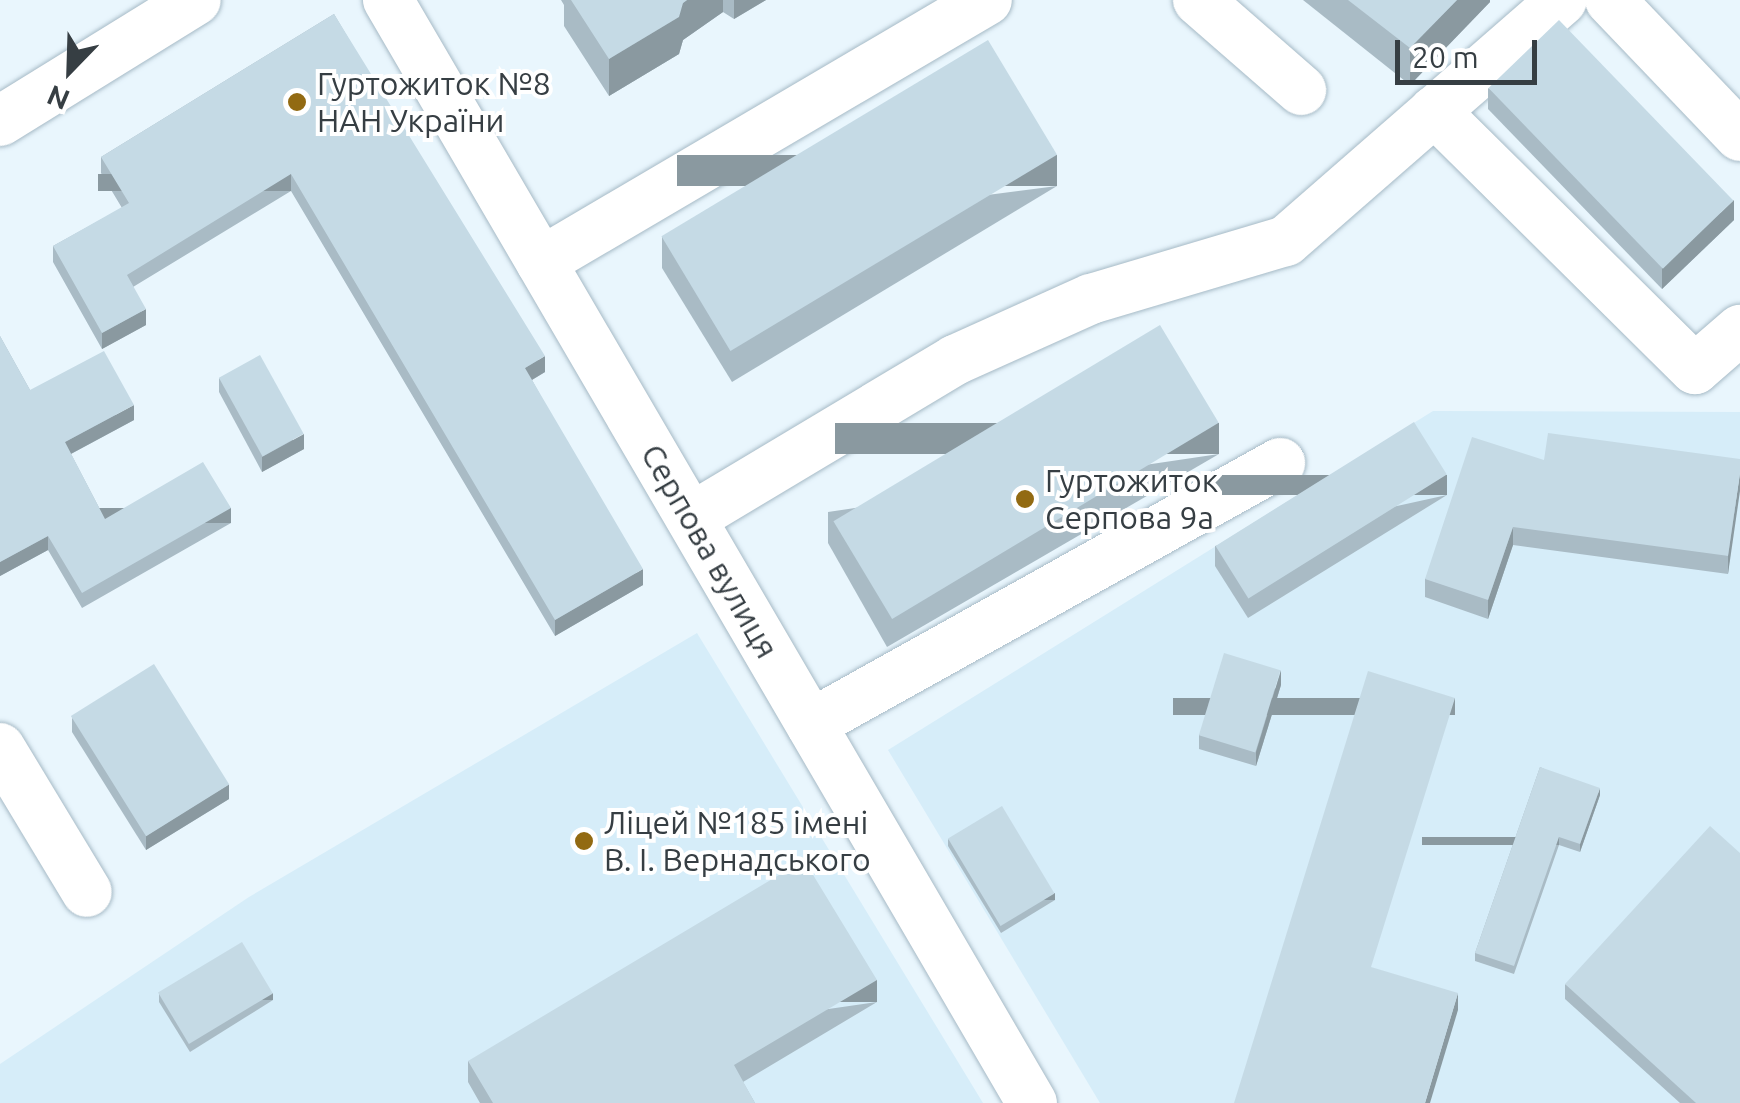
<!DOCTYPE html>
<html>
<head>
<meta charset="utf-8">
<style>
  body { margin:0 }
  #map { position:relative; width:1740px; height:1103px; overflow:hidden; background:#e9f6fd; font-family:Ubuntu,sans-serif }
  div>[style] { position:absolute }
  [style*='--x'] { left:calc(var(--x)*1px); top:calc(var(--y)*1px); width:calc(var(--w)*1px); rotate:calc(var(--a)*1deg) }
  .built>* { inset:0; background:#d6edf9 }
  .roads { filter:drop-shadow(0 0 2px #a6bac6) drop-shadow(0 0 2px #a6bac6) }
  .minor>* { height:50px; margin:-25px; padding:0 25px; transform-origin:25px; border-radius:25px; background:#fff }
  .wall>* { inset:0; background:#a9bbc5 }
  .shaded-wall>* { inset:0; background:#8a99a0; transform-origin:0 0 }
  .building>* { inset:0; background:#c5dae5; transform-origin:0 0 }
  .dots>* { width:28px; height:28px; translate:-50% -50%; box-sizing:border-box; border:5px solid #fff; border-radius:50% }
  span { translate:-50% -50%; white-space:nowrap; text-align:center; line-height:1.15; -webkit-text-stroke:8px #fff; paint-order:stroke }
  .poi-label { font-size:32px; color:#363e43 }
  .left { translate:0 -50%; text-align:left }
  .street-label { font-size:32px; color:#363e43 }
  .north { position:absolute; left:20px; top:20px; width:100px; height:100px; -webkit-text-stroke:8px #fff; paint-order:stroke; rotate:203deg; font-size:28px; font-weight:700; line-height:40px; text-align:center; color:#363e43 }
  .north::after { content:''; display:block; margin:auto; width:35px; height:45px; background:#363e43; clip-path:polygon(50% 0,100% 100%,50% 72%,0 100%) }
  .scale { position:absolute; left:1395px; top:40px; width:142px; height:45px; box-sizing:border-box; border:5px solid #363e43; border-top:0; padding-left:12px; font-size:30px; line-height:35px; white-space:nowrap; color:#363e43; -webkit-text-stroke:8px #fff; paint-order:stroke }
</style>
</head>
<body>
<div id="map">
  <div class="built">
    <i style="clip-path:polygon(1433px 411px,1740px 412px,1740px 1103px,1100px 1103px,888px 750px)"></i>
    <i style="clip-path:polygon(697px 633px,983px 1103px,0 1103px,0 1064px,249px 897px)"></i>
  </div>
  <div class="roads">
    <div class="minor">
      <i style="--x:388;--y:0;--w:1277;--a:59.72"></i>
      <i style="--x:1198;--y:0;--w:137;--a:41.1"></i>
      <i style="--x:1610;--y:0;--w:188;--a:46.3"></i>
      <i style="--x:1434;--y:111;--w:367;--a:44.7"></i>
      <i style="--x:1695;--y:369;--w:60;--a:-40.9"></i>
      <i style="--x:0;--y:121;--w:230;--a:-31.7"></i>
      <i style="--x:541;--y:262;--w:517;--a:-30.43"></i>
      <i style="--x:691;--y:518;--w:308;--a:-30.9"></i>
      <i style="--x:955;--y:360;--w:149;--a:-24.2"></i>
      <i style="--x:1091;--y:299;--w:203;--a:-16.6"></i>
      <i style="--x:1286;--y:241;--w:366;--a:-41.1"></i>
      <i style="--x:811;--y:724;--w:537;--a:-29.1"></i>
      <i style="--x:0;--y:748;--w:168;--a:58.9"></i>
    </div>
  </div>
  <div class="wall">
    <i style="clip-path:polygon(561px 0,766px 0,734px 19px,723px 12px,683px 40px,679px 54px,609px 96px,564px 26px,564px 5px)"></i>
    <i style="clip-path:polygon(1303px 0,1490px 0,1490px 2px,1410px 85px)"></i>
    <i style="clip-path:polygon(334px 14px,545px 372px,532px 380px,643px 585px,555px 636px,291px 191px,133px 287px,146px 325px,102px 349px,53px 262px,53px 246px,122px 208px,101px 173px,101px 157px)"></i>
    <i style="clip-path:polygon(1488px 88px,1734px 220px,1662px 289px,1488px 109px)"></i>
    <i style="clip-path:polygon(1057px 186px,732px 382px,662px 268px,662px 237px)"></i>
    <i style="clip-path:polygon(0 336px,30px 390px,134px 420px,71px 454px,105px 519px,231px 523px,82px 608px,48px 550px,0 576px)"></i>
    <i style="clip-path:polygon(219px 378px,304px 449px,262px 472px,219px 392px)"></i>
    <i style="clip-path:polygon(1219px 454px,887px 647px,828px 543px,828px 512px)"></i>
    <i style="clip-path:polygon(1740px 459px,1728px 574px,1513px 545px,1488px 619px,1425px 597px,1425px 579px,1544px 460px)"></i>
    <i style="clip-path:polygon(1447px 495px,1248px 618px,1215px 566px,1215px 546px)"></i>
    <i style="clip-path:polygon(1281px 685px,1256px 766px,1199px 749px,1199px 735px)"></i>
    <i style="clip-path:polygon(72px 718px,229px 799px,146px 850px,72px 732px)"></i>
    <i style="clip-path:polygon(1540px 767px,1600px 795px,1580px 852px,1559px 845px,1514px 974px,1475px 961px,1475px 953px)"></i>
    <i style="clip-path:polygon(948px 839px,1055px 900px,1001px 933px,948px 846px)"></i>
    <i style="clip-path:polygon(1565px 984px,1740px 1103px,1680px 1103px,1565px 999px)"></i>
    <i style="clip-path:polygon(159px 994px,273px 1000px,190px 1052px,159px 1002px)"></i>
    <i style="clip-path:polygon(877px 1002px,743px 1082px,755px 1103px,480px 1103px,468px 1082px,468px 1061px)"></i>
  </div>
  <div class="shaded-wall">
    <i style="clip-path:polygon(687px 0,723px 0,723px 12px,683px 40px,679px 54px,609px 96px,609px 59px)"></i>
    <i style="clip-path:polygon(734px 0,766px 0,734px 19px)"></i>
    <i style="clip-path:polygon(1457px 0,1490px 0,1490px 2px,1410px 85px,1410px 48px)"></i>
    <i style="left:1057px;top:155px;width:31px;height:380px;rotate:90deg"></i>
    <i style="left:291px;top:174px;width:17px;height:193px;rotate:90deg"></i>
    <i style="clip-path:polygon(1734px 200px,1734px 220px,1662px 289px,1662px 268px)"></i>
    <i style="clip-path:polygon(146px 309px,146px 325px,102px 349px,102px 333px)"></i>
    <i style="clip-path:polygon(545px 356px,545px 372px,525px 384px,525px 368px)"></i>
    <i style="clip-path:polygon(134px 405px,134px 420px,65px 457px,65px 442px)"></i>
    <i style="left:1219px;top:423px;width:31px;height:384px;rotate:90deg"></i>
    <i style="clip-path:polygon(304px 434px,304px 449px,262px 472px,262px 457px)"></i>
    <i style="clip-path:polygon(1740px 473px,1740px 491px,1728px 574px,1728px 556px)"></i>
    <i style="left:1447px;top:475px;width:20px;height:234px;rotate:90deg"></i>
    <i style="left:231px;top:508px;width:15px;height:172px;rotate:90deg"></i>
    <i style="clip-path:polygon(1513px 527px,1513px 545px,1488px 619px,1488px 600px)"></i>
    <i style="clip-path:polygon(48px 536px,48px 550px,0 576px,0 562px)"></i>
    <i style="clip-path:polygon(643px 569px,643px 585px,555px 636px,555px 620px)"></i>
    <i style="clip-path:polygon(1281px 670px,1281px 685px,1256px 766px,1256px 752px)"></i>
    <i style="left:1455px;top:698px;width:17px;height:282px;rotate:90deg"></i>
    <i style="clip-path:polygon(229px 784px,229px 799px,146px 850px,146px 836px)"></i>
    <i style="clip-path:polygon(1600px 788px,1600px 795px,1580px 852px,1580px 844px)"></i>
    <i style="left:1559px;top:837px;width:8px;height:137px;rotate:90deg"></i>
    <i style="left:1055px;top:893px;width:7px;height:63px;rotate:90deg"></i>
    <i style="left:877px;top:980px;width:22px;height:166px;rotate:90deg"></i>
    <i style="left:273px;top:993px;width:7px;height:98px;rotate:90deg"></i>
    <i style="clip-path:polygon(1458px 993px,1458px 1010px,1430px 1103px,1425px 1103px)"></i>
  </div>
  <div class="building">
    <i style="clip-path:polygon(571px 0,687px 0,683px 3px,679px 17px,609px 59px)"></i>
    <i style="clip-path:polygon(1348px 0,1457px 0,1410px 48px)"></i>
    <i style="clip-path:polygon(334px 14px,545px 356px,525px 368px,643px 569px,555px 620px,291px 174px,127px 275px,146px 309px,102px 333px,53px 246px,129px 203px,101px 157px)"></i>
    <i style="left:1559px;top:20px;width:251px;height:98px;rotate:46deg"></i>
    <i style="left:988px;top:40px;width:134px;height:381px;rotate:59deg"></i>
    <i style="left:1160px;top:325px;width:114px;height:381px;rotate:59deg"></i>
    <i style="clip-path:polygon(0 336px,30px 390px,104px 351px,134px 405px,65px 442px,105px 519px,203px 462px,231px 508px,82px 593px,48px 536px,0 562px)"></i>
    <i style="left:260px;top:355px;width:90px;height:47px;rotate:61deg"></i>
    <i style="left:1414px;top:422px;width:62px;height:234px;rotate:58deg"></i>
    <i style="clip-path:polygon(1548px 433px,1740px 459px,1740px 473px,1728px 556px,1513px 527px,1488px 600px,1425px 579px,1472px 437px,1544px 460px)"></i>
    <i style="left:1224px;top:653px;width:59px;height:86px;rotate:17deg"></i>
    <i style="left:154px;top:664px;width:142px;height:98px;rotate:58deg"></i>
    <i style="clip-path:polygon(1368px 671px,1455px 698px,1371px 967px,1458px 993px,1425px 1103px,1234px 1103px)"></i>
    <i style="clip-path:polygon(1540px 767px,1600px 788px,1580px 844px,1559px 837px,1514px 966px,1475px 953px)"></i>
    <i style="left:1002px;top:806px;width:102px;height:63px;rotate:59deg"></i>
    <i style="clip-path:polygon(1710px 826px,1740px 853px,1740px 1103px,1696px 1103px,1565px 984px)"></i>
    <i style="clip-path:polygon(804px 860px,877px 980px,734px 1065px,755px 1103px,493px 1103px,468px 1061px)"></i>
    <i style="left:242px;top:942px;width:60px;height:98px;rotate:59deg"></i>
  </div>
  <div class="dots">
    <i style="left:297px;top:102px;background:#926a12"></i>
    <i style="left:1025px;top:499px;background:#926a12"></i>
    <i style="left:584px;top:841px;background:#926a12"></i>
  </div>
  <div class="poi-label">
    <span class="left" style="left:317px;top:102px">Гуртожиток №8<br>НАН України</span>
    <span class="left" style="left:1045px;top:499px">Гуртожиток<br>Серпова 9а</span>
    <span class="left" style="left:604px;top:841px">Ліцей №185 імені<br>В. І. Вернадського</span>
  </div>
  <div class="street-label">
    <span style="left:710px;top:551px;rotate:60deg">Серпова вулиця</span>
  </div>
  <div class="north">N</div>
  <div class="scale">20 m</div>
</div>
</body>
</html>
